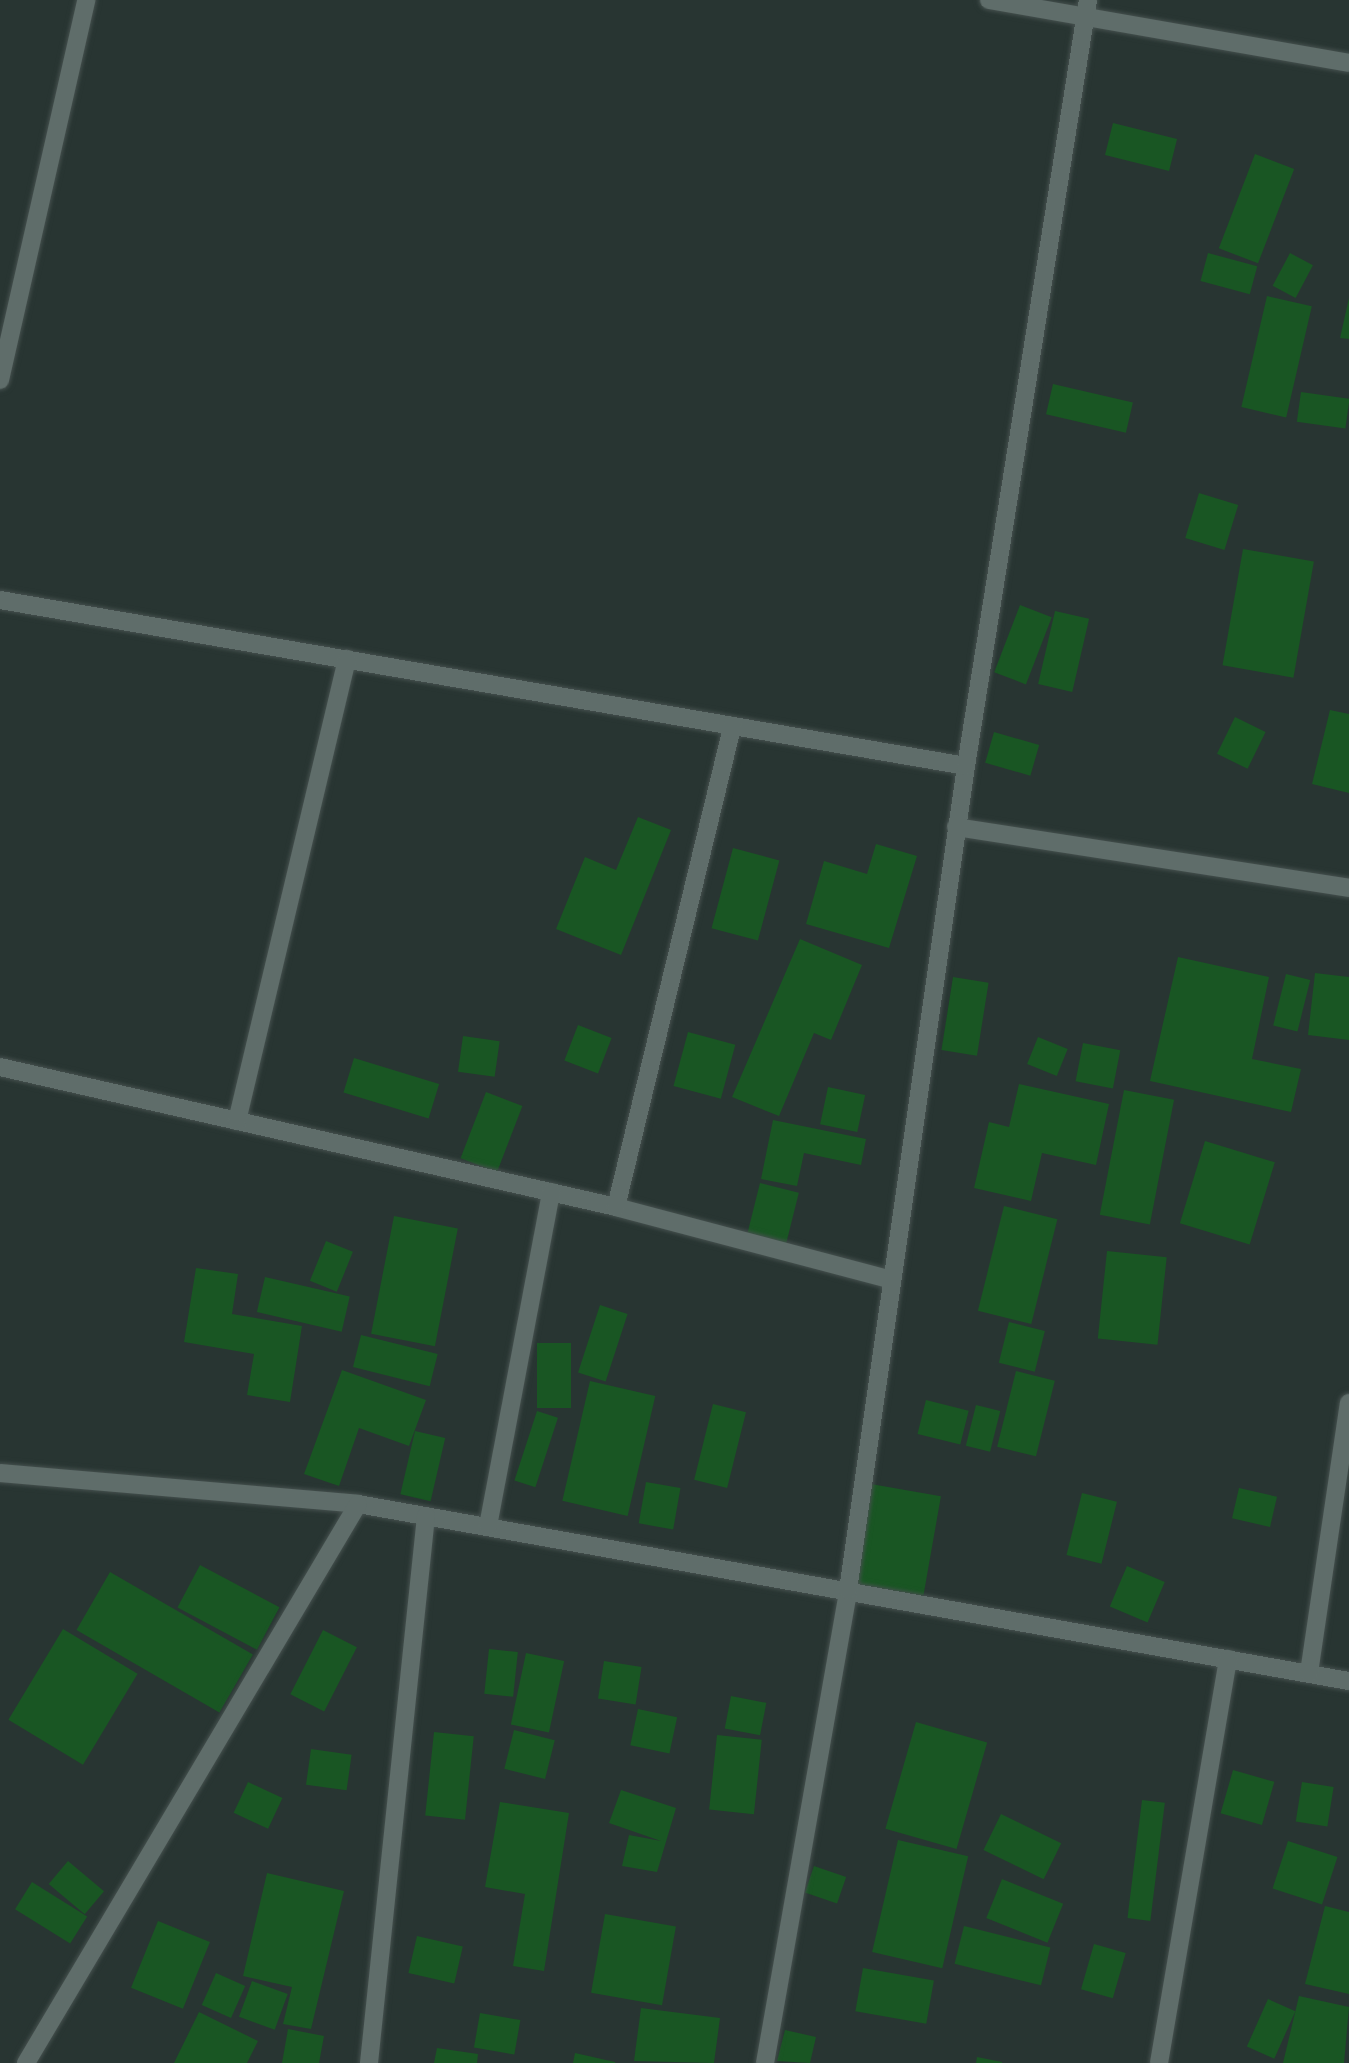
<!DOCTYPE html>
<html>
<head>
<meta charset="utf-8">
<style>
  body { margin:0 }
  #map { position:relative; width:1349px; height:2063px; overflow:hidden; background:#283532; font-family:"PT Sans",sans-serif }
  div>[style] { position:absolute }
  [style*='--x'] { left:calc(var(--x)*1px); top:calc(var(--y)*1px); width:calc(var(--w)*1px); rotate:calc(var(--a)*1deg) }
  .building>* { inset:0; background:#195623; transform-origin:0 0 }
  .roads { filter:drop-shadow(0 0 2px #45504e) drop-shadow(0 0 2px #45504e) }
  .minor>* { height:18px; margin:-9px; padding:0 9px; transform-origin:9px; border-radius:9px; background:#5f6d6a }
  span { translate:-50% -50%; white-space:nowrap; text-align:center; line-height:1.15; -webkit-text-stroke:6px #283532; paint-order:stroke }
</style>
</head>
<body>
<div id="map">
  <div class="building">
    <i style="left:1113px;top:123px;width:66px;height:33px;rotate:14deg"></i>
    <i style="left:1255px;top:154px;width:42px;height:101px;rotate:21deg"></i>
    <i style="left:1208px;top:253px;width:51px;height:29px;rotate:15deg"></i>
    <i style="left:1290px;top:253px;width:26px;height:37px;rotate:28deg"></i>
    <i style="left:1267px;top:296px;width:46px;height:114px;rotate:13deg"></i>
    <i style="clip-path:polygon(1349px 298px,1349px 339px,1340px 338px)"></i>
    <i style="left:1053px;top:384px;width:82px;height:31px;rotate:13deg"></i>
    <i style="left:1301px;top:392px;width:49px;height:30px;rotate:8deg"></i>
    <i style="left:1199px;top:493px;width:41px;height:47px;rotate:17deg"></i>
    <i style="left:1243px;top:549px;width:72px;height:118px;rotate:10deg"></i>
    <i style="left:1020px;top:605px;width:34px;height:72px;rotate:21deg"></i>
    <i style="left:1055px;top:611px;width:35px;height:75px;rotate:13deg"></i>
    <i style="clip-path:polygon(1330px 710px,1349px 714px,1349px 793px,1312px 784px)"></i>
    <i style="left:1235px;top:717px;width:34px;height:41px;rotate:26deg"></i>
    <i style="left:994px;top:732px;width:47px;height:32px;rotate:16deg"></i>
    <i style="clip-path:polygon(638px 817px,671px 830px,621px 955px,556px 929px,585px 857px,616px 870px)"></i>
    <i style="clip-path:polygon(876px 844px,917px 856px,889px 948px,806px 924px,824px 861px,867px 874px)"></i>
    <i style="left:733px;top:848px;width:48px;height:83px;rotate:15deg"></i>
    <i style="clip-path:polygon(800px 939px,862px 965px,831px 1040px,814px 1033px,779px 1116px,732px 1097px)"></i>
    <i style="clip-path:polygon(1178px 957px,1269px 977px,1252px 1059px,1301px 1069px,1291px 1112px,1150px 1081px)"></i>
    <i style="clip-path:polygon(1315px 973px,1349px 977px,1349px 1040px,1308px 1035px)"></i>
    <i style="left:1286px;top:974px;width:25px;height:53px;rotate:14deg"></i>
    <i style="left:953px;top:977px;width:36px;height:74px;rotate:9deg"></i>
    <i style="left:578px;top:1025px;width:36px;height:38px;rotate:21deg"></i>
    <i style="left:688px;top:1032px;width:49px;height:56px;rotate:15deg"></i>
    <i style="left:463px;top:1036px;width:37px;height:36px;rotate:8deg"></i>
    <i style="left:1038px;top:1037px;width:32px;height:29px;rotate:22deg"></i>
    <i style="left:1083px;top:1043px;width:38px;height:39px;rotate:11deg"></i>
    <i style="left:354px;top:1058px;width:89px;height:36px;rotate:17deg"></i>
    <i style="clip-path:polygon(1019px 1084px,1109px 1104px,1096px 1165px,1042px 1153px,1031px 1201px,974px 1188px,989px 1122px,1009px 1127px)"></i>
    <i style="left:828px;top:1087px;width:38px;height:38px;rotate:12deg"></i>
    <i style="left:1124px;top:1090px;width:51px;height:127px;rotate:11deg"></i>
    <i style="left:486px;top:1092px;width:39px;height:71px;rotate:21deg"></i>
    <i style="clip-path:polygon(773px 1120px,866px 1139px,861px 1165px,804px 1153px,797px 1186px,761px 1179px)"></i>
    <i style="left:1205px;top:1141px;width:73px;height:86px;rotate:17deg"></i>
    <i style="left:760px;top:1183px;width:40px;height:56px;rotate:14deg"></i>
    <i style="left:1004px;top:1206px;width:55px;height:108px;rotate:14deg"></i>
    <i style="left:394px;top:1216px;width:65px;height:120px;rotate:11deg"></i>
    <i style="left:326px;top:1241px;width:29px;height:43px;rotate:22deg"></i>
    <i style="left:1107px;top:1251px;width:60px;height:88px;rotate:6deg"></i>
    <i style="clip-path:polygon(196px 1268px,238px 1274px,232px 1314px,302px 1326px,290px 1402px,247px 1395px,254px 1354px,184px 1342px)"></i>
    <i style="left:265px;top:1277px;width:87px;height:36px;rotate:13deg"></i>
    <i style="left:600px;top:1305px;width:29px;height:71px;rotate:18deg"></i>
    <i style="left:1009px;top:1322px;width:37px;height:42px;rotate:14deg"></i>
    <i style="left:361px;top:1335px;width:79px;height:33px;rotate:14deg"></i>
    <i style="left:537px;top:1343px;width:34px;height:65px"></i>
    <i style="clip-path:polygon(342px 1370px,426px 1400px,409px 1446px,359px 1428px,339px 1486px,304px 1474px)"></i>
    <i style="left:1016px;top:1371px;width:40px;height:78px;rotate:14deg"></i>
    <i style="left:590px;top:1381px;width:67px;height:123px;rotate:13deg"></i>
    <i style="left:926px;top:1400px;width:44px;height:35px;rotate:14deg"></i>
    <i style="left:713px;top:1404px;width:34px;height:78px;rotate:14deg"></i>
    <i style="left:976px;top:1405px;width:25px;height:42px;rotate:14deg"></i>
    <i style="left:537px;top:1411px;width:22px;height:73px;rotate:18deg"></i>
    <i style="left:415px;top:1431px;width:31px;height:65px;rotate:13deg"></i>
    <i style="left:646px;top:1482px;width:35px;height:42px;rotate:10deg"></i>
    <i style="left:871px;top:1484px;width:71px;height:101px;rotate:10deg"></i>
    <i style="left:1239px;top:1488px;width:39px;height:31px;rotate:13deg"></i>
    <i style="left:1082px;top:1493px;width:36px;height:64px;rotate:14deg"></i>
    <i style="left:200px;top:1565px;width:90px;height:48px;rotate:28deg"></i>
    <i style="left:1127px;top:1566px;width:41px;height:44px;rotate:23deg"></i>
    <i style="left:110px;top:1572px;width:165px;height:67px;rotate:30deg"></i>
    <i style="left:63px;top:1629px;width:87px;height:106px;rotate:31deg"></i>
    <i style="left:323px;top:1630px;width:38px;height:72px;rotate:27deg"></i>
    <i style="left:489px;top:1649px;width:29px;height:45px;rotate:6deg"></i>
    <i style="left:526px;top:1653px;width:39px;height:73px;rotate:12deg"></i>
    <i style="left:604px;top:1661px;width:38px;height:38px;rotate:9deg"></i>
    <i style="left:731px;top:1696px;width:36px;height:33px;rotate:11deg"></i>
    <i style="left:638px;top:1709px;width:40px;height:37px;rotate:12deg"></i>
    <i style="left:916px;top:1722px;width:74px;height:111px;rotate:16deg"></i>
    <i style="left:514px;top:1730px;width:42px;height:40px;rotate:14deg"></i>
    <i style="left:434px;top:1732px;width:40px;height:84px;rotate:6deg"></i>
    <i style="left:717px;top:1735px;width:45px;height:75px;rotate:6deg"></i>
    <i style="left:311px;top:1749px;width:41px;height:36px;rotate:8deg"></i>
    <i style="left:1233px;top:1770px;width:43px;height:45px;rotate:16deg"></i>
    <i style="left:248px;top:1782px;width:38px;height:34px;rotate:25deg"></i>
    <i style="left:1302px;top:1782px;width:32px;height:40px;rotate:9deg"></i>
    <i style="clip-path:polygon(621px 1790px,676px 1808px,657px 1872px,622px 1866px,629px 1835px,661px 1841px,609px 1823px)"></i>
    <i style="left:1142px;top:1800px;width:23px;height:119px;rotate:7deg"></i>
    <i style="clip-path:polygon(500px 1802px,569px 1813px,544px 1971px,513px 1966px,525px 1894px,485px 1887px)"></i>
    <i style="left:1001px;top:1814px;width:67px;height:40px;rotate:26deg"></i>
    <i style="left:898px;top:1840px;width:72px;height:115px;rotate:13deg"></i>
    <i style="left:1288px;top:1841px;width:52px;height:50px;rotate:18deg"></i>
    <i style="left:68px;top:1861px;width:47px;height:30px;rotate:40deg"></i>
    <i style="left:814px;top:1866px;width:34px;height:28px;rotate:19deg"></i>
    <i style="clip-path:polygon(267px 1873px,344px 1891px,311px 2029px,283px 2024px,292px 1987px,243px 1976px)"></i>
    <i style="left:1002px;top:1879px;width:66px;height:42px;rotate:22deg"></i>
    <i style="left:32px;top:1882px;width:65px;height:32px;rotate:32deg"></i>
    <i style="clip-path:polygon(1325px 1906px,1349px 1912px,1349px 1994px,1305px 1984px)"></i>
    <i style="left:605px;top:1914px;width:72px;height:80px;rotate:10deg"></i>
    <i style="left:158px;top:1921px;width:56px;height:72px;rotate:22deg"></i>
    <i style="left:964px;top:1926px;width:89px;height:39px;rotate:14deg"></i>
    <i style="left:417px;top:1936px;width:47px;height:38px;rotate:13deg"></i>
    <i style="left:1094px;top:1944px;width:33px;height:47px;rotate:16deg"></i>
    <i style="left:863px;top:1968px;width:72px;height:44px;rotate:10deg"></i>
    <i style="left:216px;top:1973px;width:32px;height:35px;rotate:24deg"></i>
    <i style="left:252px;top:1981px;width:38px;height:38px;rotate:20deg"></i>
    <i style="clip-path:polygon(1299px 1996px,1349px 2007px,1344px 2063px,1283px 2063px)"></i>
    <i style="left:1268px;top:1999px;width:30px;height:52px;rotate:24deg"></i>
    <i style="clip-path:polygon(641px 2008px,720px 2018px,714px 2063px,634px 2061px)"></i>
    <i style="clip-path:polygon(199px 2012px,258px 2041px,247px 2063px,174px 2063px)"></i>
    <i style="left:480px;top:2013px;width:41px;height:35px;rotate:10deg"></i>
    <i style="clip-path:polygon(288px 2029px,324px 2036px,319px 2063px,282px 2063px)"></i>
    <i style="clip-path:polygon(785px 2030px,816px 2037px,810px 2063px,777px 2061px)"></i>
    <i style="clip-path:polygon(437px 2048px,478px 2054px,477px 2063px,434px 2063px)"></i>
    <i style="clip-path:polygon(575px 2053px,615px 2062px,615px 2063px,573px 2063px)"></i>
    <i style="clip-path:polygon(977px 2057px,1002px 2062px,1002px 2063px,976px 2063px)"></i>
  </div>
  <div class="roads">
    <div class="minor">
      <i style="--x:989;--y:0;--w:365;--a:9.9"></i>
      <i style="--x:0;--y:380;--w:390;--a:-77.2"></i>
      <i style="--x:0;--y:600;--w:980;--a:9.75"></i>
      <i style="--x:956;--y:827;--w:398;--a:8.8"></i>
      <i style="--x:0;--y:1067;--w:632;--a:12.8"></i>
      <i style="--x:616;--y:1207;--w:285;--a:14.8"></i>
      <i style="--x:237;--y:1121;--w:475;--a:-76.6"></i>
      <i style="--x:616;--y:1207;--w:495;--a:-76.4"></i>
      <i style="--x:0;--y:1473;--w:359;--a:4.9"></i>
      <i style="--x:358;--y:1504;--w:1007;--a:10.13"></i>
      <i style="--x:488;--y:1526;--w:340;--a:-79.3"></i>
      <i style="--x:1309;--y:1673;--w:273;--a:-81.6"></i>
      <i style="--x:26;--y:2063;--w:650;--a:-59.29"></i>
      <i style="--x:369;--y:2063;--w:550;--a:-84.05"></i>
      <i style="--x:765;--y:2063;--w:480;--a:-80"></i>
      <i style="--x:848;--y:1590;--w:832;--a:-81.85"></i>
      <i style="--x:966;--y:766;--w:776;--a:-80.95"></i>
      <i style="--x:1159;--y:2063;--w:410;--a:-80.3"></i>
    </div>
  </div>
</div>
</body>
</html>
